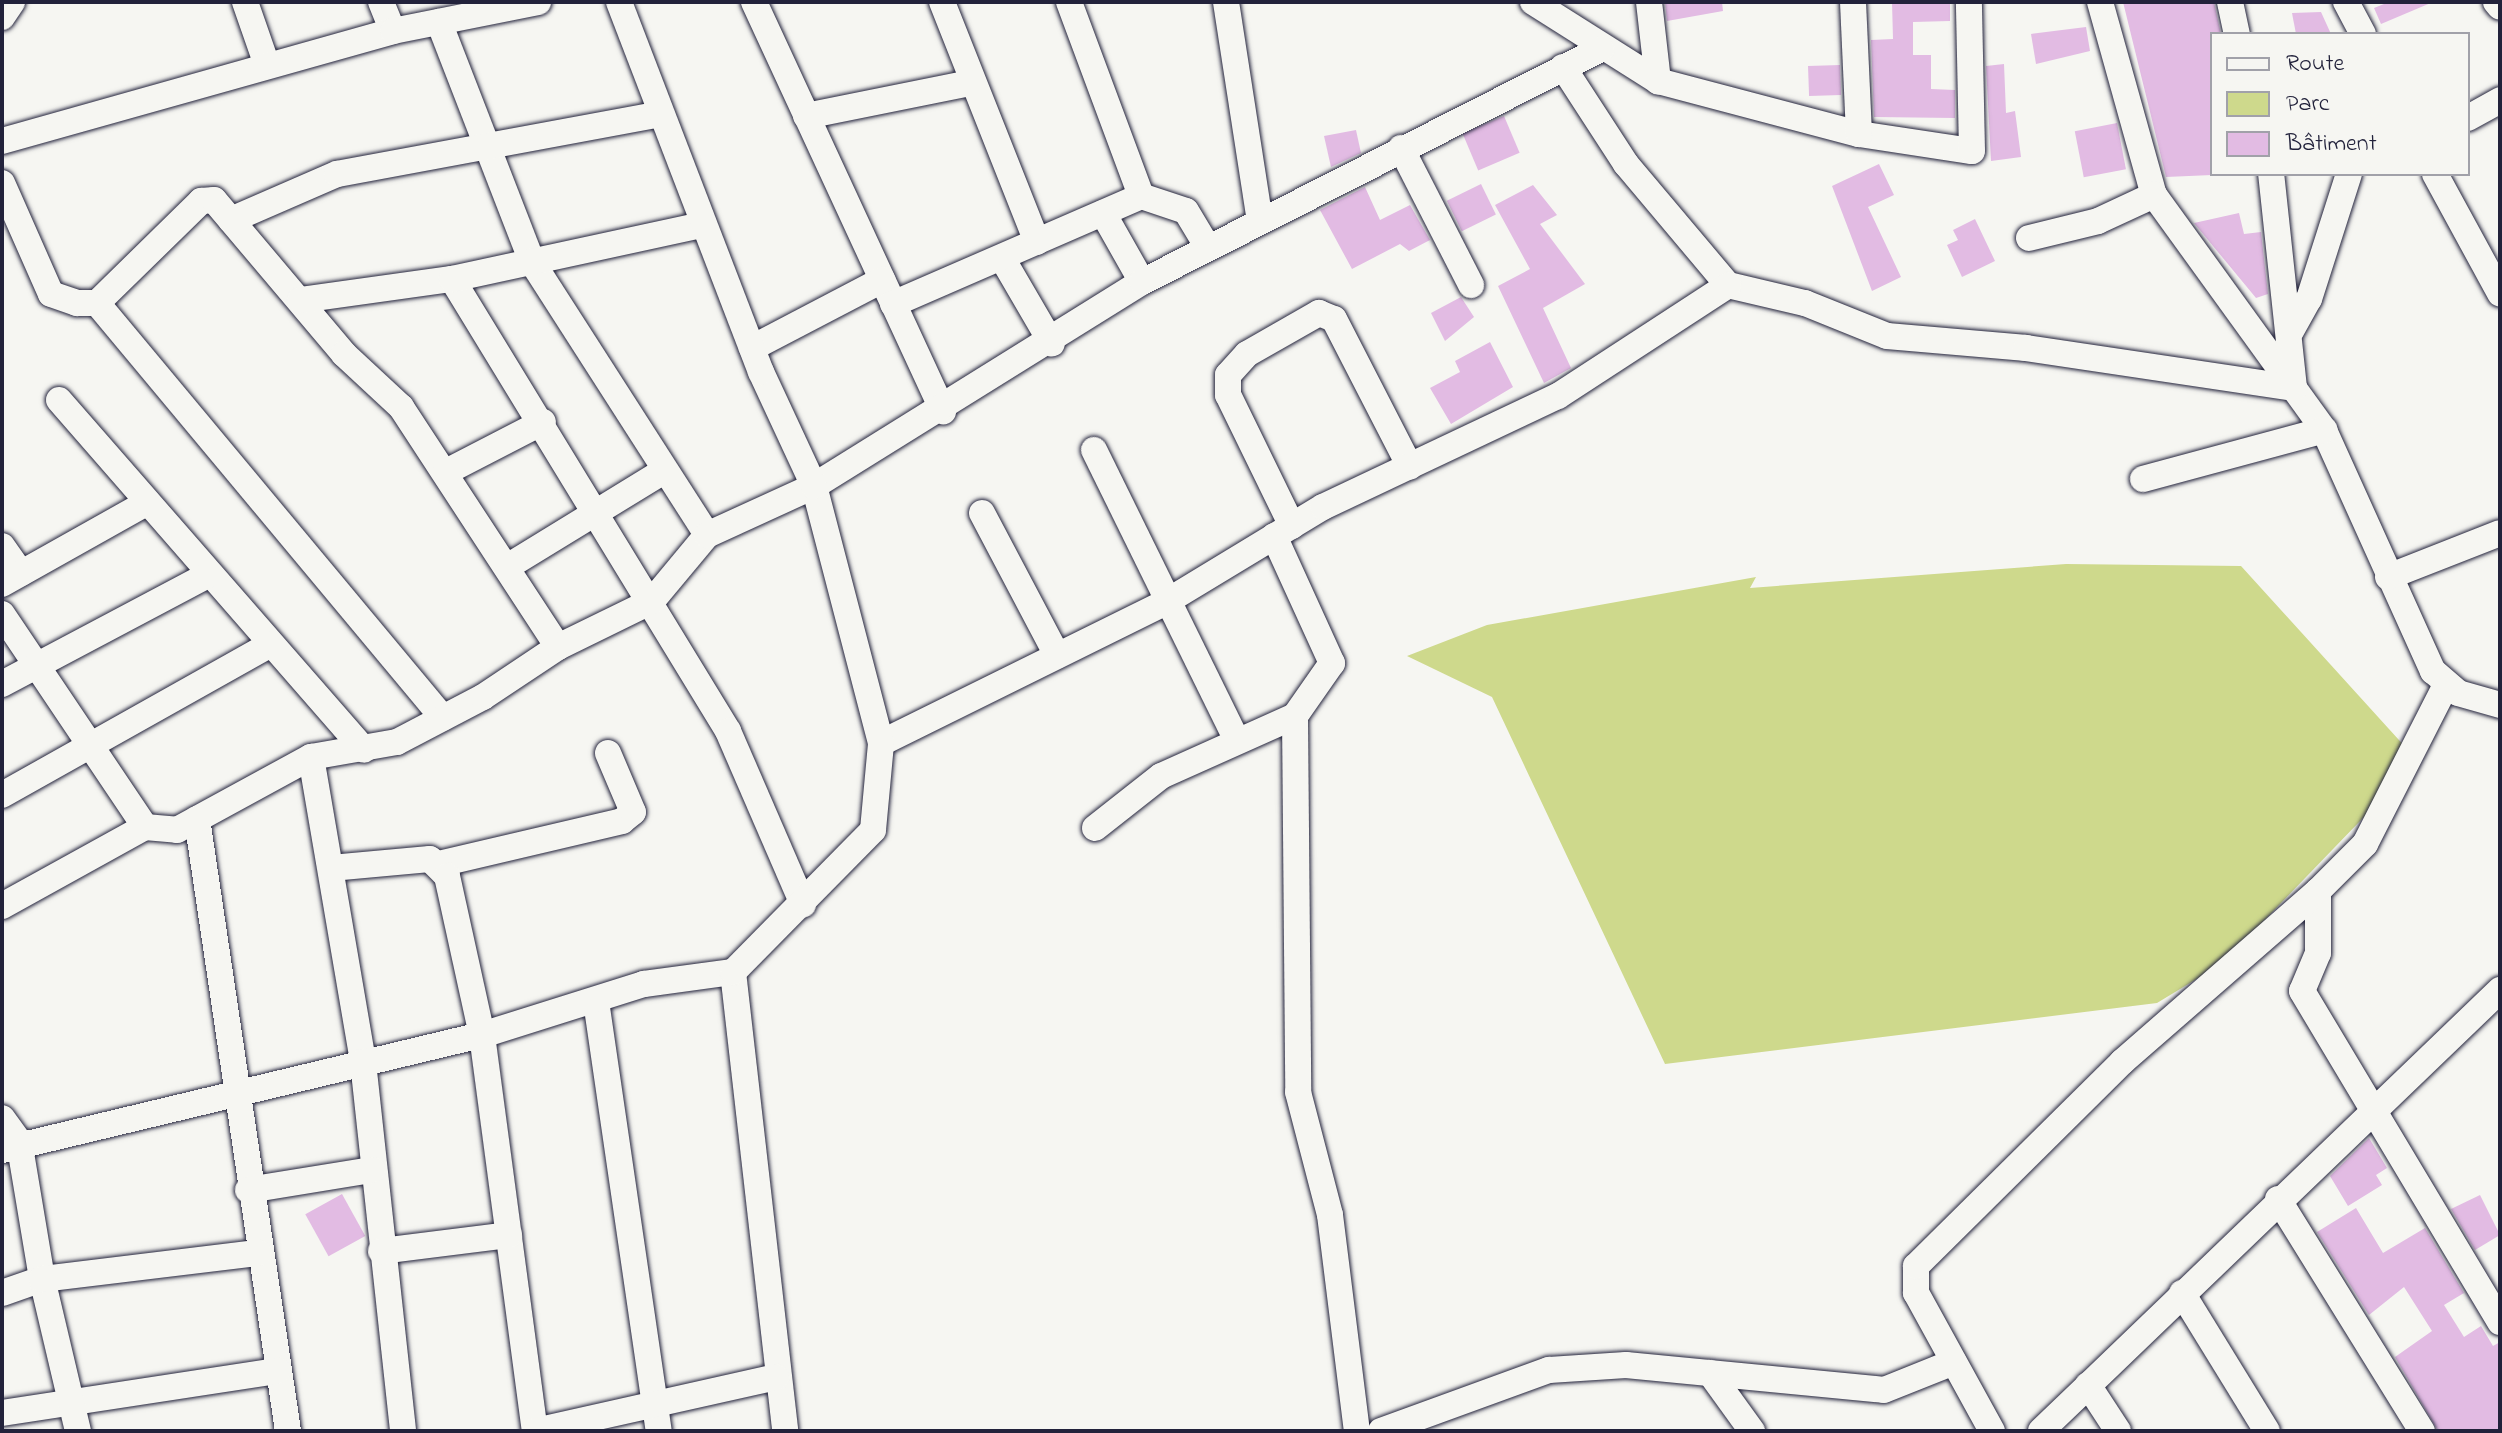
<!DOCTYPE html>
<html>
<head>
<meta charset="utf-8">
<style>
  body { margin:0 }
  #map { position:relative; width:2502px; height:1433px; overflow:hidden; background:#f6f6f2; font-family:"Indie Flower",sans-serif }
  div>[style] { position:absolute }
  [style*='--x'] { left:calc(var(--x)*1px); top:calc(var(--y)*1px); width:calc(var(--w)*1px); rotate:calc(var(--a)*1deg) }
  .green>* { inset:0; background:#ced98c }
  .building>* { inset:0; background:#e2bbe3; transform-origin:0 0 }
  .roads { filter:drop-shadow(0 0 2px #22223b) drop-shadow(0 0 2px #22223b) }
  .minor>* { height:26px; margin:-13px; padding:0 13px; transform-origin:13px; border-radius:13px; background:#f6f6f2 }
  span { translate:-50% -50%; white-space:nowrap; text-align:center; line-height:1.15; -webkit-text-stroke:8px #f6f6f2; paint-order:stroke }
  .frame { position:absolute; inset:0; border:4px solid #22223b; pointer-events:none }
  .legend { position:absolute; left:2210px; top:32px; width:260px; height:144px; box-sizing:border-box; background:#f6f6f2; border:2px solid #a1a1a9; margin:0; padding:10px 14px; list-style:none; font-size:24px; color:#22223b }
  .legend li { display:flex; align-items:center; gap:16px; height:40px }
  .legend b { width:40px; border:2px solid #a1a1a9 }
</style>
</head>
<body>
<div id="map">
  <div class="green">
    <i style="clip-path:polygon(2066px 564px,2241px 566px,2418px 761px,2223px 963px,2157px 1003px,1665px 1064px,1492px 697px,1407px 656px,1487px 625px,1756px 577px,1750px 588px)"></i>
  </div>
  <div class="building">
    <i style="clip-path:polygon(1665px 2px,1722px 2px,1723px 11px,1667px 21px)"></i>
    <i style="clip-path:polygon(1892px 2px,1950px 2px,1950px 21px,1913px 22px,1913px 55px,1931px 55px,1931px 89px,1955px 90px,1955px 118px,1874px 117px,1871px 40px,1893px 39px)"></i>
    <i style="clip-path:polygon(2123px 2px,2214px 2px,2221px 34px,2212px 34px,2212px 175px,2166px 177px)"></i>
    <i style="clip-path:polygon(2389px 2px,2433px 2px,2381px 24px,2374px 8px)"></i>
    <i style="clip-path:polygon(2321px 12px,2331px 34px,2296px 34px,2292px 13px)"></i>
    <i style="clip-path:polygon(2086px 27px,2090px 51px,2036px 64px,2031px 34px)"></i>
    <i style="clip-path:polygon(2004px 64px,2006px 113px,2015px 111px,2021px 157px,1991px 161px,1986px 66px)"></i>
    <i style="left:1840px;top:65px;width:30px;height:32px;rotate:88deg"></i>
    <i style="left:1504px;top:116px;width:40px;height:45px;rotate:67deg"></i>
    <i style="left:2117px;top:123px;width:47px;height:43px;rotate:79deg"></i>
    <i style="clip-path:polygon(1356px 130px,1361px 153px,1331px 167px,1324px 136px)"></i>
    <i style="clip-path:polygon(1879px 164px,1894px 195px,1868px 207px,1901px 277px,1872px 291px,1832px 186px)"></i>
    <i style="left:1481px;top:184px;width:34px;height:38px;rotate:64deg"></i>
    <i style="clip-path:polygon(1533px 185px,1557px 215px,1540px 224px,1585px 284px,1543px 308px,1571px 368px,1544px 383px,1498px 286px,1530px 269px,1495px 205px)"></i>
    <i style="clip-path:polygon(1365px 187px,1380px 220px,1410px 205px,1430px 240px,1409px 251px,1400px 244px,1352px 269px,1320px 210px)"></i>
    <i style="clip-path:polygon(2239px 213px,2244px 234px,2261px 232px,2268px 294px,2256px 298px,2194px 223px)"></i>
    <i style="clip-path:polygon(1975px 219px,1995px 261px,1962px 277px,1947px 245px,1958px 240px,1953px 230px)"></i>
    <i style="clip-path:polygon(1461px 297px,1474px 317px,1445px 341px,1431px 313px)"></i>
    <i style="clip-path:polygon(1490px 342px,1513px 387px,1451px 424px,1430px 388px,1460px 372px,1455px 361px)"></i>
    <i style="clip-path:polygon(2369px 1138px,2387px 1168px,2376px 1175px,2382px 1185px,2348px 1206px,2330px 1176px)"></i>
    <i style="left:342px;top:1194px;width:48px;height:42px;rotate:61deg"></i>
    <i style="clip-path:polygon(2480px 1195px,2500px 1235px,2475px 1250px,2451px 1209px)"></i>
    <i style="clip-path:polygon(2356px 1208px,2383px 1253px,2425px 1228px,2464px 1293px,2444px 1305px,2464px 1337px,2481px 1326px,2493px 1346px,2500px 1342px,2500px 1431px,2438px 1431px,2395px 1357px,2432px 1331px,2404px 1287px,2369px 1315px,2317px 1232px)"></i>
  </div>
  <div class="roads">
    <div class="minor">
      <i style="--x:245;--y:2;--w:67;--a:70.8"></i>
      <i style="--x:381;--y:2;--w:31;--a:68"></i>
      <i style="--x:754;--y:2;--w:451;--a:65.2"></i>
      <i style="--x:942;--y:2;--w:258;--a:68.4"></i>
      <i style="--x:1069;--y:2;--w:207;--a:69.6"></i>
      <i style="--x:1226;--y:2;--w:217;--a:81.2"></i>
      <i style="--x:1533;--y:2;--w:148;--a:32.3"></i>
      <i style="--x:1658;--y:81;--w:208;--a:14.8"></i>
      <i style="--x:1859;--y:134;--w:114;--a:8.6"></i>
      <i style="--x:1972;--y:151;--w:149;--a:-91.2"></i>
      <i style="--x:1649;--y:2;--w:80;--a:83.5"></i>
      <i style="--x:1853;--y:2;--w:132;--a:87.4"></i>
      <i style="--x:2100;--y:2;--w:200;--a:74.4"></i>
      <i style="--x:2154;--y:195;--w:290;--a:54.1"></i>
      <i style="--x:2324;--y:430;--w:265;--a:65.7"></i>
      <i style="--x:2433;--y:671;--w:33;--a:41"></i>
      <i style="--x:2458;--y:693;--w:44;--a:15.9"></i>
      <i style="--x:2230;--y:2;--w:33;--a:78"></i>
      <i style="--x:2346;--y:2;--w:36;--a:62"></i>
      <i style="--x:2496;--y:2;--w:6;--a:51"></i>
      <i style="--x:2;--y:17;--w:18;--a:-56"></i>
      <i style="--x:439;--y:22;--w:257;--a:68.8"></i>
      <i style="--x:532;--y:262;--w:324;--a:57.3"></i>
      <i style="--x:1563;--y:67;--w:116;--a:57"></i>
      <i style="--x:1626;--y:164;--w:158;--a:49.9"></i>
      <i style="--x:1728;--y:285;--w:79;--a:13.2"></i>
      <i style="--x:1805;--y:303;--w:88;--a:21.9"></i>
      <i style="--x:1887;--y:336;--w:140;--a:4.9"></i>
      <i style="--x:2026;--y:348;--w:271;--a:8.5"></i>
      <i style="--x:2294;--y:388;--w:215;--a:-96.1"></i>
      <i style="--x:806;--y:116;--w:166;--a:-11.4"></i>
      <i style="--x:2468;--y:118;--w:37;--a:-29"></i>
      <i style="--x:2;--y:141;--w:406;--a:-15.7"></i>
      <i style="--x:393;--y:31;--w:148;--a:-11.3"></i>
      <i style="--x:1401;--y:148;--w:154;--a:62.9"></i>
      <i style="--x:2435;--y:174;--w:136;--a:61.4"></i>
      <i style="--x:2;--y:183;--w:121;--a:66.2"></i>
      <i style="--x:51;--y:294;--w:28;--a:19"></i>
      <i style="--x:77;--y:303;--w:20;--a:0"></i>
      <i style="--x:97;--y:303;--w:146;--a:-44.4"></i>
      <i style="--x:201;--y:201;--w:13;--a:-4"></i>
      <i style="--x:214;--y:200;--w:202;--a:49.8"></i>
      <i style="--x:344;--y:354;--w:78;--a:42.9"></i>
      <i style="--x:401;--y:407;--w:287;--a:56.8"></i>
      <i style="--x:1103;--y:213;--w:79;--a:60.5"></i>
      <i style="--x:231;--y:220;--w:116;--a:-23.5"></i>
      <i style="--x:337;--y:174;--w:329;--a:-10.5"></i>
      <i style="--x:2029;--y:238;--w:71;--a:-13.8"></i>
      <i style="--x:2098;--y:221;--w:62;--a:-24.9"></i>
      <i style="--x:1002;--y:258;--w:99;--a:59.8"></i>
      <i style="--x:452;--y:279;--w:530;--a:58.59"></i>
      <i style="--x:728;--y:731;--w:189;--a:66.6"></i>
      <i style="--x:300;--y:300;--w:153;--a:-7.9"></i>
      <i style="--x:452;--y:279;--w:256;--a:-12.2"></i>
      <i style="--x:97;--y:303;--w:540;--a:50.18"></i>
      <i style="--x:893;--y:304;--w:270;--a:-23.5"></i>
      <i style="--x:1141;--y:196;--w:47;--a:18.4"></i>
      <i style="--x:1186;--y:211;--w:41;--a:59"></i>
      <i style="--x:2291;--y:331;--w:37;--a:-61"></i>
      <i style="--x:2309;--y:299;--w:131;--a:-72.3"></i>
      <i style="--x:752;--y:348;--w:147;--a:-27.6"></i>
      <i style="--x:59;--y:400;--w:464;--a:48.9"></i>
      <i style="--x:1094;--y:450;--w:324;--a:63.8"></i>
      <i style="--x:446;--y:472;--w:109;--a:-27.3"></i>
      <i style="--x:2143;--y:479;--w:188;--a:-15.1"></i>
      <i style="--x:982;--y:513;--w:161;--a:62.2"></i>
      <i style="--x:1292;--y:526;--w:146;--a:-116"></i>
      <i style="--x:1228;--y:395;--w:20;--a:-90"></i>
      <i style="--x:1228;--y:375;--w:28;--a:-48"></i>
      <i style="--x:1247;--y:354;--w:83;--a:-29.7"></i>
      <i style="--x:1319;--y:313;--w:16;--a:22"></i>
      <i style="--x:1334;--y:319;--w:166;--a:62.8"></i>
      <i style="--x:1274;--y:536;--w:140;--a:65.5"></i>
      <i style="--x:1332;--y:663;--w:65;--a:124.9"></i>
      <i style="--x:1295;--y:716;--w:376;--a:89.5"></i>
      <i style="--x:1298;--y:1092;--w:127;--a:75.4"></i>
      <i style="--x:1330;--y:1215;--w:218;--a:82.9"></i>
      <i style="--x:2;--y:546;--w:33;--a:55"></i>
      <i style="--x:507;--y:567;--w:185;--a:-31.5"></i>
      <i style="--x:2388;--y:577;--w:120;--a:-21.4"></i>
      <i style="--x:2;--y:584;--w:167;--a:-29.3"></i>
      <i style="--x:2;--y:614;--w:257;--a:56.1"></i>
      <i style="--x:2;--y:684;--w:235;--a:-27.9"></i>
      <i style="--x:2446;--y:685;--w:178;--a:117"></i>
      <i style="--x:2365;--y:844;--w:66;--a:135"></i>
      <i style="--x:2318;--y:891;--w:62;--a:90"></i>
      <i style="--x:2318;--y:953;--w:41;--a:112.8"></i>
      <i style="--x:2302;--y:991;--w:386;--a:59.1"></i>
      <i style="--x:881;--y:743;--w:318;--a:-26.3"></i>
      <i style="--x:1166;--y:602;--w:184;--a:-31.2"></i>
      <i style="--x:1323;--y:507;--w:260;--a:-25.3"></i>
      <i style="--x:1558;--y:396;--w:203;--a:-33.1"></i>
      <i style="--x:311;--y:757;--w:309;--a:80.3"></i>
      <i style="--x:363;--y:1062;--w:371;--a:83.8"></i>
      <i style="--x:2;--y:795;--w:308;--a:-29.3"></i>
      <i style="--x:197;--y:819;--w:619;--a:81.54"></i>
      <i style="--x:1095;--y:828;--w:84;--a:-38.2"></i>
      <i style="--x:1161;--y:776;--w:147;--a:-24.1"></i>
      <i style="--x:439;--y:864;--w:188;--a:-13.2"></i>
      <i style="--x:622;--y:821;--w:14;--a:-39"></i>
      <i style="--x:633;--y:812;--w:64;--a:-113"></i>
      <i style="--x:331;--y:868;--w:99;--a:-5.2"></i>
      <i style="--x:430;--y:859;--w:24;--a:45"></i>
      <i style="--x:447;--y:876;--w:163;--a:77.6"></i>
      <i style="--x:482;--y:1035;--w:400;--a:82.4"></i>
      <i style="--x:2;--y:906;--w:163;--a:-28.9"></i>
      <i style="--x:145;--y:827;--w:32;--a:5"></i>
      <i style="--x:177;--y:830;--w:153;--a:-28.6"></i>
      <i style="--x:311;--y:757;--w:87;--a:-9.9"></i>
      <i style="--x:397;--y:742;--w:97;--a:-27.6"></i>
      <i style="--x:483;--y:697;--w:90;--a:-33.7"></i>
      <i style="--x:558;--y:647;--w:105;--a:-26.1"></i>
      <i style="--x:652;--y:601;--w:86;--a:-50.2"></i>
      <i style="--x:707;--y:535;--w:118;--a:-24.6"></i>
      <i style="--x:814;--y:486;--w:386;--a:-31.9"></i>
      <i style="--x:1142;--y:282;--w:515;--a:-26.91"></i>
      <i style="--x:733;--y:972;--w:462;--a:83.5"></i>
      <i style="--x:596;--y:1001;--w:435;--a:81.7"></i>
      <i style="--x:2;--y:1118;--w:29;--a:54"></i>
      <i style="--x:19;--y:1141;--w:140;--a:80.5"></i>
      <i style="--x:42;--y:1279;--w:42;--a:160.7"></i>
      <i style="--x:2;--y:1150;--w:494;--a:-13.5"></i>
      <i style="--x:482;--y:1035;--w:170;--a:-17.5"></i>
      <i style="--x:644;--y:984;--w:90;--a:-7.7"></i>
      <i style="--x:733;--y:972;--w:199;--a:-45.4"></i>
      <i style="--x:873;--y:830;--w:87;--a:-84.7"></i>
      <i style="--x:881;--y:743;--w:266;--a:-104.6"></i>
      <i style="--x:814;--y:486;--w:126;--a:-114.9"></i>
      <i style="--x:761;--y:372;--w:396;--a:-111"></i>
      <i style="--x:248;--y:1190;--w:126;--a:-9.2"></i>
      <i style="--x:2278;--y:1199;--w:273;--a:58.2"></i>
      <i style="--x:381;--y:1251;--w:129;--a:-7.1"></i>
      <i style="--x:2182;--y:1293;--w:162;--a:58.4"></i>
      <i style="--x:1710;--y:1373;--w:72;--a:54.1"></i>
      <i style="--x:2088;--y:1385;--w:55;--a:56.9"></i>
      <i style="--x:2;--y:1413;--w:279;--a:-8.7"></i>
      <i style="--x:78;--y:1431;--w:156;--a:-103.3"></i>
      <i style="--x:42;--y:1279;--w:218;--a:-6.9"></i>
      <i style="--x:535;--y:1431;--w:247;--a:-12.6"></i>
      <i style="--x:1381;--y:1431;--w:179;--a:-20"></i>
      <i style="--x:1549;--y:1370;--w:77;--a:-3.7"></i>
      <i style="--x:1626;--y:1365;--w:259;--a:5.5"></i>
      <i style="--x:1884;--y:1390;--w:75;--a:-21.8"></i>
      <i style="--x:1992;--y:1431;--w:158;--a:-118.8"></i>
      <i style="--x:1916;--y:1293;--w:27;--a:-90"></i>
      <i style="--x:1916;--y:1266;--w:290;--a:-44.7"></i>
      <i style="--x:2122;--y:1062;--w:260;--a:-41.1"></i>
      <i style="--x:2041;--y:1431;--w:637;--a:-43.85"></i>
    </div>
  </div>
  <div class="frame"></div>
  <ul class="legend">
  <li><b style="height:10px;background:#f6f6f2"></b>Route</li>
  <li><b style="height:22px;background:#ced98c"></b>Parc</li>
  <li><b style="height:22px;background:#e2bbe3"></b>Bâtiment</li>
  </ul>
</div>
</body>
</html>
